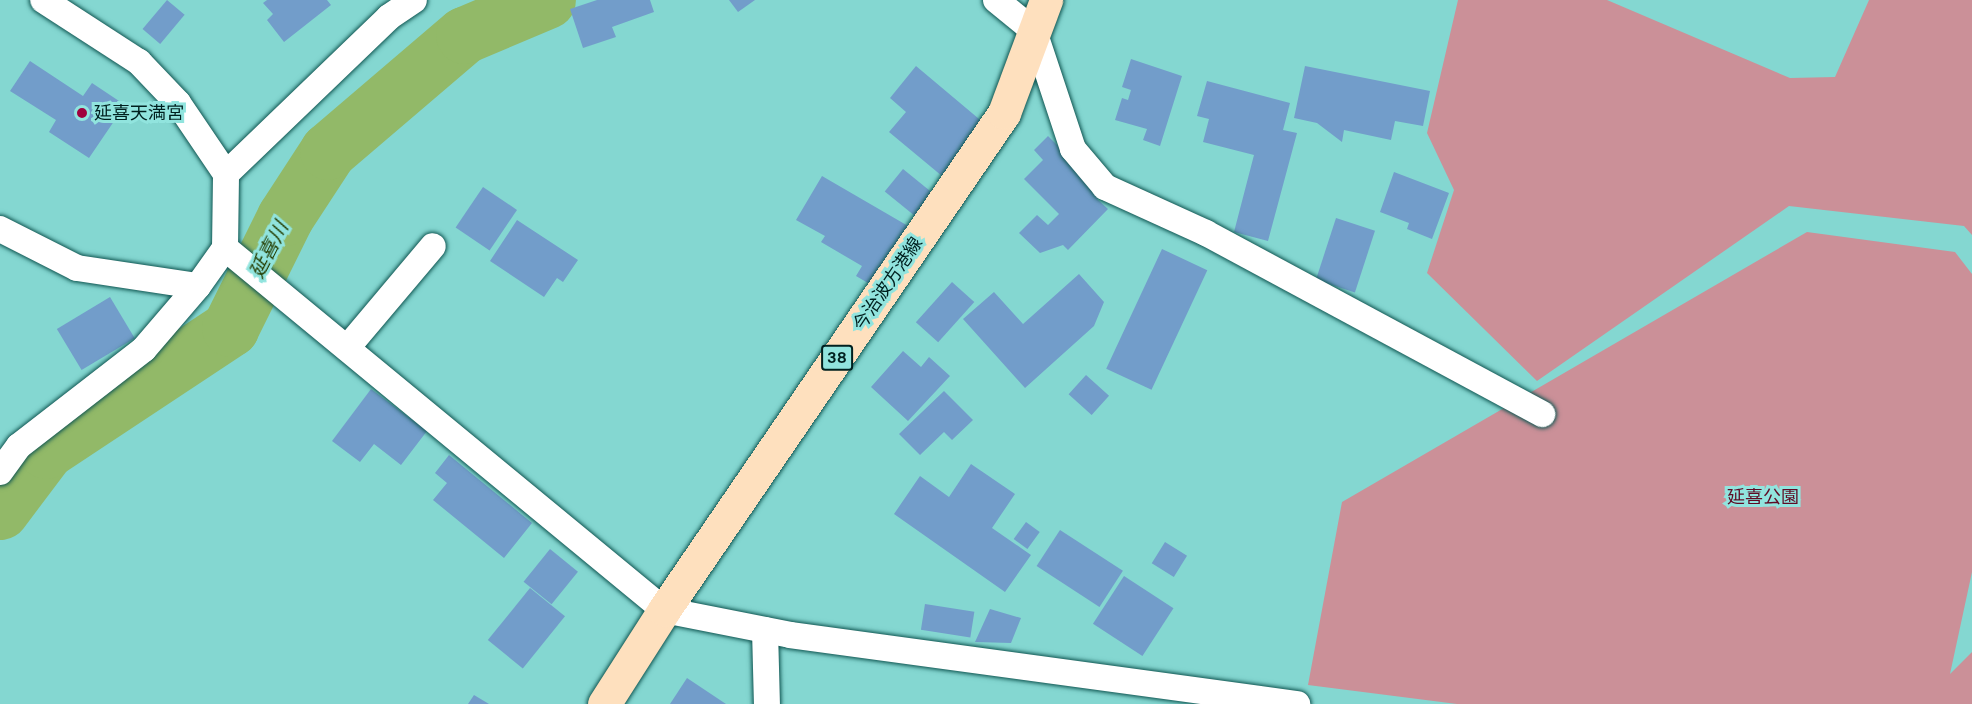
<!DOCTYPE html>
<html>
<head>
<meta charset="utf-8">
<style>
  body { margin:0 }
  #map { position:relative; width:1972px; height:704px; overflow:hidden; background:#84d7d1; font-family:"DM Sans","Noto Sans JP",sans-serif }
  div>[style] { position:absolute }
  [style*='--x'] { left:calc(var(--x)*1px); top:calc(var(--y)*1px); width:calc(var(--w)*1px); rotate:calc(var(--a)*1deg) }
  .green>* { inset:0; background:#cb9098 }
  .river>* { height:57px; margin:-28.5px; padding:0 28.5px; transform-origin:28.5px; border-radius:28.5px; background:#92b968 }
  .building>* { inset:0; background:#729dca; transform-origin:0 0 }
  .roads { filter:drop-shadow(0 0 2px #105652) drop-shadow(0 0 2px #105652) }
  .minor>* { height:26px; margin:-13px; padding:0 13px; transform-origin:13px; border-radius:13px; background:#fff }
  .primary>* { height:33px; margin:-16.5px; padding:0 16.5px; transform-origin:16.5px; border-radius:16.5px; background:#fee0be }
  .dots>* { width:16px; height:16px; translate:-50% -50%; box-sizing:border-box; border:3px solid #91e4de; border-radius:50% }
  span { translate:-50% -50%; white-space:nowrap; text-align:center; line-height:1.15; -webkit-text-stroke:6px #91e4de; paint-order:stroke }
  .shield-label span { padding:2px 4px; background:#91e4de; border:2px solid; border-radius:4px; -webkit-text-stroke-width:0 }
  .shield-label { font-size:16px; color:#00201f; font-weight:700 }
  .poi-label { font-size:18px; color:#00201f }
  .left { translate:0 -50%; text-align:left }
  .street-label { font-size:18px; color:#00201f }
  .park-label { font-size:18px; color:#5f0a24 }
  .water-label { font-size:20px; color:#243c00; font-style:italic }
</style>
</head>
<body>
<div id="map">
  <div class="green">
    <i style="clip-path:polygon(1458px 0,1607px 0,1790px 78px,1835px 77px,1869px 0,1972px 0,1972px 235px,1964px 226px,1789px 206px,1537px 381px,1427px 273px,1454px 190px,1427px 133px)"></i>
    <i style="clip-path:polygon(1807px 232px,1955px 252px,1972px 274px,1972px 572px,1950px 674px,1972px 652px,1972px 704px,1457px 704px,1308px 685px,1342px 502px)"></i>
  </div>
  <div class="river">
    <i style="--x:0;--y:511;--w:76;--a:-53"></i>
    <i style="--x:46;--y:450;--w:221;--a:-33.5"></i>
    <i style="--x:230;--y:328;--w:124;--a:-63.6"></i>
    <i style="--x:285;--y:217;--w:79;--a:-56.9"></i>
    <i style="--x:328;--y:151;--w:179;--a:-40.5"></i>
    <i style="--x:464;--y:35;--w:90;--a:-22.9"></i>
  </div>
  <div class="building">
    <i style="left:167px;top:0;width:23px;height:38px;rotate:40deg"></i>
    <i style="clip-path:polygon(267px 0,327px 0,331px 5px,284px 42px,267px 20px,273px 14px,263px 3px)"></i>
    <i style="clip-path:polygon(597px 0,650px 0,654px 12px,612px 27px,616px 37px,583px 48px,570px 9px)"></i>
    <i style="clip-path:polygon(729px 0,755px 0,738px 12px)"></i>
    <i style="clip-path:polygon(1131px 59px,1182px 76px,1160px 146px,1143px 140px,1147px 129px,1115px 120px,1122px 98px,1128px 100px,1131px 90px,1122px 87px)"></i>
    <i style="clip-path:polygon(30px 61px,83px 96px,92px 83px,125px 105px,89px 158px,49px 132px,56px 120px,10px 91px)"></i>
    <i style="clip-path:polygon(916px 66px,991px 129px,948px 181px,889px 132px,906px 112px,890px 98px)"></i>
    <i style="clip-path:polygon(1305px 66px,1430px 91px,1423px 126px,1395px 121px,1391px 140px,1344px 130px,1342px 142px,1317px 123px,1294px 118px)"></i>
    <i style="clip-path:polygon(1207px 81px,1290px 103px,1283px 130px,1297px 133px,1268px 241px,1234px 232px,1254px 155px,1203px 142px,1209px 119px,1197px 116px)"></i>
    <i style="clip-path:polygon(1048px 136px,1104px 192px,1097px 199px,1108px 209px,1068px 250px,1063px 245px,1040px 253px,1019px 233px,1037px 215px,1048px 225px,1059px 214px,1024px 179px,1043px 160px,1034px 150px)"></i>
    <i style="left:903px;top:169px;width:48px;height:29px;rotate:39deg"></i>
    <i style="clip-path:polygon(1394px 172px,1449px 193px,1432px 239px,1407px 229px,1409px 223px,1380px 212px)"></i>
    <i style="clip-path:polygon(822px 176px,915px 230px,880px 290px,856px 276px,862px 266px,821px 242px,825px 236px,796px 220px)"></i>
    <i style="left:483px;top:187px;width:41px;height:49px;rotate:34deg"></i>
    <i style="left:1336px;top:218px;width:41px;height:65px;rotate:18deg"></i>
    <i style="clip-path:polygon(517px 220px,578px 260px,563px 282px,557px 278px,544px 297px,490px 261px)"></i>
    <i style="left:1162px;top:249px;width:50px;height:132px;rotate:25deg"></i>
    <i style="clip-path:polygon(1079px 274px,1104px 302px,1094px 326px,1025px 388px,963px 319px,994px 292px,1023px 324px)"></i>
    <i style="left:952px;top:282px;width:30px;height:54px;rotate:42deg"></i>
    <i style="left:110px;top:297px;width:48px;height:62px;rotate:59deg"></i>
    <i style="clip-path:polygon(903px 351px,921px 367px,929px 357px,950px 376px,908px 421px,871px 387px)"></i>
    <i style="left:1086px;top:375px;width:31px;height:26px;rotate:42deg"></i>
    <i style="clip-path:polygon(371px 389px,427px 431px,401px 465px,374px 444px,360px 462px,332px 441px)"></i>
    <i style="clip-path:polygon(944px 391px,973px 420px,952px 440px,944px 432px,920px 455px,899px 434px)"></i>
    <i style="clip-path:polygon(449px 455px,532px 523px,504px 558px,433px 500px,447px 483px,435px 473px)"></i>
    <i style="clip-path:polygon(971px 464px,1015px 494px,992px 528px,1031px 555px,1005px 592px,894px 514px,920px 476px,949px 497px)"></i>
    <i style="left:1026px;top:522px;width:17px;height:21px;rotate:36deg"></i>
    <i style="left:1060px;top:530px;width:75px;height:43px;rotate:33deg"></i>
    <i style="left:1165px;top:542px;width:26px;height:25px;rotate:32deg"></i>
    <i style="left:550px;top:549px;width:36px;height:42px;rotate:39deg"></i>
    <i style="left:1124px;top:576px;width:59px;height:57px;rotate:33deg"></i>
    <i style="left:530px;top:588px;width:45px;height:67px;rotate:39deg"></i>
    <i style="left:925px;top:604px;width:50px;height:26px;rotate:9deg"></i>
    <i style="clip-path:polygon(990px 609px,1021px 618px,1011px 643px,975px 642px)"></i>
    <i style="clip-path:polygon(687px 678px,726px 704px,670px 704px)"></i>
    <i style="clip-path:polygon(474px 695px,489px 704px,468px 704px)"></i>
  </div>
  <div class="roads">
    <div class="minor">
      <i style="--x:996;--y:0;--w:49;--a:39.2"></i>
      <i style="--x:1034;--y:31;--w:124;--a:71.7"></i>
      <i style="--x:1073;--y:149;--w:50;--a:49.9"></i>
      <i style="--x:1105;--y:187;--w:111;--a:24.5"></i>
      <i style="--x:1206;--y:233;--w:382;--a:28.3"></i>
      <i style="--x:226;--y:174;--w:226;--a:-43.9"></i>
      <i style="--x:389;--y:17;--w:30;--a:-34"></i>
      <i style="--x:0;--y:229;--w:86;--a:26.9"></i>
      <i style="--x:77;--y:268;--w:122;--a:8.5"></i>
      <i style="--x:225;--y:248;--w:569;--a:39.51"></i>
      <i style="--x:664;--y:610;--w:128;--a:11.2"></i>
      <i style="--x:790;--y:635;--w:512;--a:7.75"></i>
      <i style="--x:347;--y:348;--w:133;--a:-49.9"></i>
      <i style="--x:0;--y:472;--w:32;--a:-54"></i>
      <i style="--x:19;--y:446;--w:158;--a:-37.8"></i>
      <i style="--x:144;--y:349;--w:83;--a:-49.4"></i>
      <i style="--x:198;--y:286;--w:47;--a:-54.6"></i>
      <i style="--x:225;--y:248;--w:74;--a:-89.2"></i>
      <i style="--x:226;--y:174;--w:86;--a:-124.1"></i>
      <i style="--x:178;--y:103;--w:57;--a:-133.6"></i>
      <i style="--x:139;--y:62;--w:114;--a:-147.1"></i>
      <i style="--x:765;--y:630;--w:74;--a:88.5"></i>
    </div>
    <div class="primary">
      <i style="--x:604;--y:704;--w:112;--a:-57.4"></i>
      <i style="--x:664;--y:610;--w:602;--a:-55.62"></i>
      <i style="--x:1004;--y:113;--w:121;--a:-69.6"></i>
    </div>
  </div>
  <div class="dots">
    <i style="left:82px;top:113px;background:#a0013e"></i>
  </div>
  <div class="shield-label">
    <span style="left:837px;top:358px">38</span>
  </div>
  <div class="poi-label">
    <span class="left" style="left:94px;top:113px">延喜天満宮</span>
  </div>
  <div class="street-label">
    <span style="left:888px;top:284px;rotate:-56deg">今治波方港線</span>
  </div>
  <div class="park-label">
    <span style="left:1763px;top:497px">延喜公園</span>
  </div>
  <div class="water-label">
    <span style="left:269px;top:250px;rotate:-63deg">延喜川</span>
  </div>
</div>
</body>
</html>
